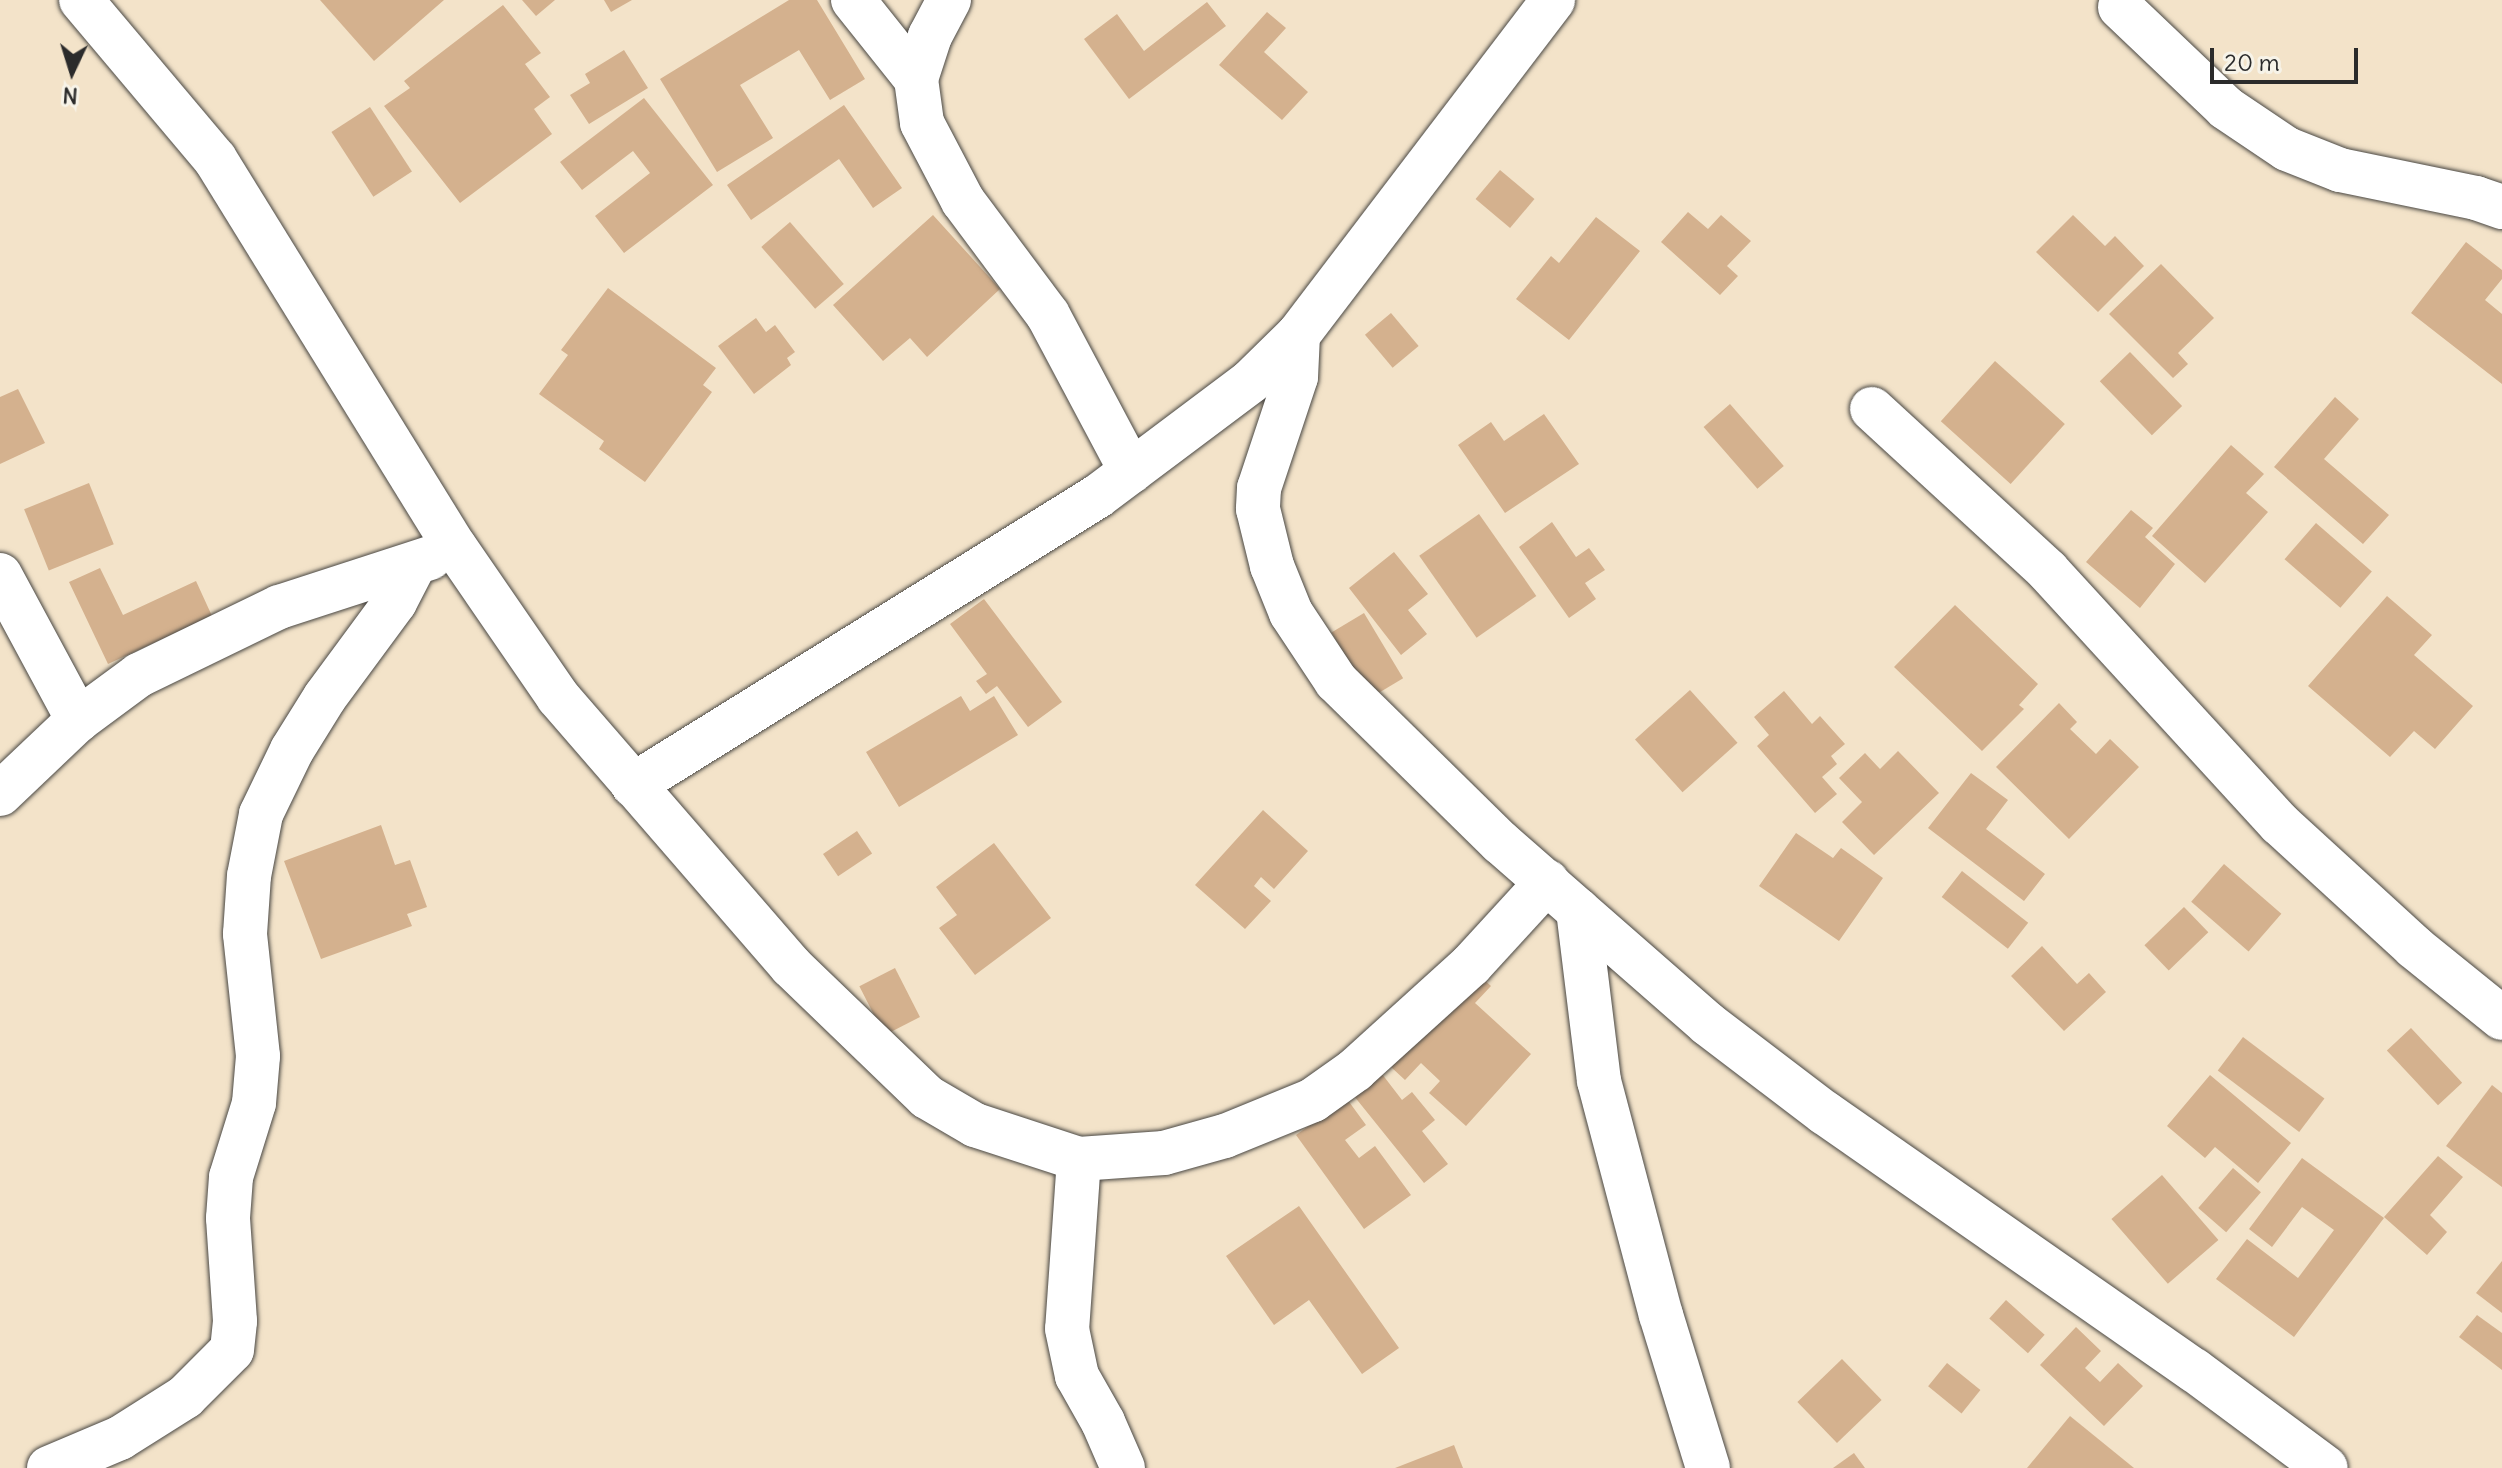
<!DOCTYPE html>
<html>
<head>
<meta charset="utf-8">
<style>
  body { margin:0 }
  #map { position:relative; width:2502px; height:1468px; overflow:hidden; background:#f3e3c9; font-family:Delius,sans-serif }
  div>[style] { position:absolute }
  [style*='--x'] { left:calc(var(--x)*1px); top:calc(var(--y)*1px); width:calc(var(--w)*1px); rotate:calc(var(--a)*1deg) }
  .building>* { inset:0; background:#d4b18e; transform-origin:0 0 }
  .roads { filter:drop-shadow(0 0 2px #494743) drop-shadow(0 0 2px #494743) }
  .minor>* { height:44px; margin:-22px; padding:0 22px; transform-origin:22px; border-radius:22px; background:#fff }
  span { translate:-50% -50%; white-space:nowrap; text-align:center; line-height:1.15; -webkit-text-stroke:6px #f7f3e8; paint-order:stroke }
  .north { position:absolute; left:32px; top:32px; width:80px; height:80px; -webkit-text-stroke:6px #f7f3e8; paint-order:stroke; rotate:184deg; font-size:22px; font-weight:700; line-height:32px; text-align:center; color:#2b2b2b }
  .north::after { content:''; display:block; margin:auto; width:28px; height:36px; background:#2b2b2b; clip-path:polygon(50% 0,100% 100%,50% 72%,0 100%) }
  .scale { position:absolute; left:2210px; top:48px; width:148px; height:36px; box-sizing:border-box; border:4px solid #2b2b2b; border-top:0; padding-left:10px; font-size:24px; line-height:28px; white-space:nowrap; color:#2b2b2b; -webkit-text-stroke:6px #f7f3e8; paint-order:stroke }
</style>
</head>
<body>
<div id="map">
  <div class="building">
    <i style="clip-path:polygon(320px 0,444px 0,374px 61px)"></i>
    <i style="clip-path:polygon(522px 0,555px 0,536px 16px)"></i>
    <i style="clip-path:polygon(604px 0,632px 0,611px 12px)"></i>
    <i style="clip-path:polygon(789px 0,817px 0,865px 79px,830px 100px,799px 50px,740px 85px,773px 138px,717px 172px,660px 79px)"></i>
    <i style="clip-path:polygon(1207px 2px,1226px 26px,1129px 99px,1084px 39px,1117px 14px,1144px 51px)"></i>
    <i style="clip-path:polygon(503px 5px,541px 53px,525px 64px,550px 97px,534px 109px,552px 134px,460px 203px,384px 106px,410px 88px,404px 81px)"></i>
    <i style="clip-path:polygon(1267px 12px,1286px 28px,1264px 52px,1308px 92px,1282px 120px,1219px 65px)"></i>
    <i style="clip-path:polygon(624px 50px,648px 88px,589px 124px,570px 95px,590px 83px,585px 74px)"></i>
    <i style="clip-path:polygon(644px 98px,713px 185px,624px 253px,595px 216px,650px 173px,633px 151px,582px 190px,560px 162px)"></i>
    <i style="clip-path:polygon(844px 105px,902px 188px,873px 208px,839px 159px,751px 220px,727px 185px)"></i>
    <i style="left:370px;top:107px;width:77px;height:46px;rotate:57deg"></i>
    <i style="left:1500px;top:170px;width:45px;height:38px;rotate:40deg"></i>
    <i style="clip-path:polygon(1688px 212px,1708px 229px,1721px 215px,1751px 241px,1727px 266px,1738px 276px,1720px 295px,1661px 242px)"></i>
    <i style="clip-path:polygon(933px 215px,1000px 289px,927px 357px,910px 338px,883px 361px,833px 305px)"></i>
    <i style="clip-path:polygon(2073px 215px,2105px 246px,2115px 236px,2144px 266px,2098px 312px,2036px 252px)"></i>
    <i style="clip-path:polygon(1596px 217px,1640px 251px,1569px 340px,1516px 299px,1551px 256px,1559px 263px)"></i>
    <i style="left:790px;top:222px;width:82px;height:38px;rotate:49deg"></i>
    <i style="clip-path:polygon(2466px 242px,2502px 270px,2502px 279px,2485px 300px,2502px 314px,2502px 384px,2411px 313px)"></i>
    <i style="clip-path:polygon(2161px 264px,2214px 318px,2178px 353px,2188px 364px,2173px 378px,2109px 314px)"></i>
    <i style="clip-path:polygon(608px 288px,716px 368px,703px 385px,712px 392px,645px 482px,599px 449px,604px 441px,539px 394px,568px 355px,561px 350px)"></i>
    <i style="left:1391px;top:313px;width:43px;height:34px;rotate:50deg"></i>
    <i style="clip-path:polygon(756px 318px,766px 332px,775px 325px,795px 352px,787px 358px,791px 365px,754px 394px,718px 346px)"></i>
    <i style="left:2130px;top:352px;width:75px;height:42px;rotate:46deg"></i>
    <i style="left:1995px;top:361px;width:94px;height:81px;rotate:42deg"></i>
    <i style="clip-path:polygon(18px 389px,45px 443px,0 464px,0 397px)"></i>
    <i style="clip-path:polygon(2335px 397px,2359px 419px,2324px 459px,2389px 515px,2363px 544px,2274px 467px)"></i>
    <i style="left:1730px;top:404px;width:82px;height:35px;rotate:49deg"></i>
    <i style="clip-path:polygon(1544px 414px,1579px 464px,1505px 513px,1458px 445px,1491px 422px,1504px 441px)"></i>
    <i style="clip-path:polygon(2231px 445px,2264px 474px,2246px 493px,2268px 512px,2205px 583px,2152px 536px)"></i>
    <i style="left:89px;top:483px;width:66px;height:70px;rotate:68deg"></i>
    <i style="clip-path:polygon(2131px 510px,2153px 528px,2145px 537px,2175px 564px,2140px 608px,2086px 562px)"></i>
    <i style="left:1479px;top:514px;width:100px;height:73px;rotate:55deg"></i>
    <i style="clip-path:polygon(1552px 522px,1576px 557px,1589px 548px,1605px 570px,1585px 583px,1596px 599px,1569px 618px,1519px 547px)"></i>
    <i style="left:2316px;top:523px;width:74px;height:48px;rotate:41deg"></i>
    <i style="clip-path:polygon(1394px 552px,1428px 594px,1408px 610px,1427px 634px,1401px 655px,1349px 588px)"></i>
    <i style="clip-path:polygon(100px 568px,123px 615px,196px 581px,212px 616px,108px 664px,69px 582px)"></i>
    <i style="clip-path:polygon(2387px 596px,2432px 635px,2414px 655px,2473px 706px,2435px 749px,2414px 731px,2390px 757px,2308px 686px)"></i>
    <i style="clip-path:polygon(984px 599px,1062px 702px,1028px 727px,997px 686px,986px 694px,976px 681px,987px 674px,950px 624px)"></i>
    <i style="clip-path:polygon(1955px 605px,2038px 684px,2019px 705px,2024px 709px,1982px 751px,1894px 667px)"></i>
    <i style="left:1364px;top:613px;width:76px;height:38px;rotate:59deg"></i>
    <i style="left:1690px;top:690px;width:71px;height:74px;rotate:48deg"></i>
    <i style="clip-path:polygon(1784px 691px,1812px 724px,1820px 716px,1845px 744px,1831px 756px,1837px 764px,1822px 777px,1837px 794px,1815px 813px,1757px 746px,1769px 735px,1754px 717px)"></i>
    <i style="clip-path:polygon(961px 696px,970px 711px,994px 696px,1018px 735px,899px 807px,866px 752px)"></i>
    <i style="clip-path:polygon(2059px 703px,2077px 722px,2070px 729px,2096px 754px,2110px 739px,2139px 767px,2069px 839px,1996px 767px)"></i>
    <i style="clip-path:polygon(1898px 751px,1939px 793px,1874px 855px,1842px 822px,1862px 802px,1839px 778px,1865px 753px,1880px 769px)"></i>
    <i style="clip-path:polygon(1971px 773px,2008px 800px,1986px 829px,2045px 874px,2024px 901px,1928px 828px)"></i>
    <i style="clip-path:polygon(1263px 810px,1308px 851px,1274px 889px,1261px 877px,1254px 886px,1271px 901px,1245px 929px,1195px 885px)"></i>
    <i style="clip-path:polygon(381px 825px,395px 865px,410px 860px,427px 907px,407px 914px,412px 926px,321px 959px,284px 861px)"></i>
    <i style="left:857px;top:831px;width:27px;height:41px;rotate:56deg"></i>
    <i style="clip-path:polygon(1796px 833px,1833px 858px,1841px 848px,1883px 878px,1839px 941px,1759px 886px)"></i>
    <i style="clip-path:polygon(994px 843px,1051px 918px,975px 975px,939px 928px,957px 915px,936px 887px)"></i>
    <i style="left:2224px;top:864px;width:76px;height:50px;rotate:41deg"></i>
    <i style="left:1962px;top:871px;width:84px;height:33px;rotate:38deg"></i>
    <i style="left:2184px;top:907px;width:35px;height:55px;rotate:46deg"></i>
    <i style="clip-path:polygon(2042px 946px,2077px 984px,2089px 973px,2106px 992px,2064px 1031px,2011px 976px)"></i>
    <i style="clip-path:polygon(1463px 961px,1491px 986px,1475px 1003px,1531px 1054px,1466px 1126px,1429px 1093px,1440px 1081px,1421px 1063px,1405px 1080px,1378px 1055px)"></i>
    <i style="left:895px;top:968px;width:55px;height:40px;rotate:63deg"></i>
    <i style="left:2411px;top:1028px;width:75px;height:33px;rotate:47deg"></i>
    <i style="left:2243px;top:1037px;width:102px;height:42px;rotate:37deg"></i>
    <i style="clip-path:polygon(1382px 1074px,1402px 1100px,1412px 1092px,1435px 1120px,1422px 1131px,1448px 1164px,1424px 1183px,1354px 1096px)"></i>
    <i style="clip-path:polygon(2210px 1075px,2291px 1143px,2258px 1183px,2215px 1147px,2205px 1158px,2167px 1126px)"></i>
    <i style="clip-path:polygon(2492px 1085px,2502px 1093px,2502px 1187px,2446px 1146px)"></i>
    <i style="clip-path:polygon(1347px 1099px,1366px 1125px,1345px 1140px,1359px 1158px,1375px 1146px,1411px 1195px,1364px 1229px,1296px 1135px)"></i>
    <i style="clip-path:polygon(2438px 1156px,2463px 1177px,2430px 1215px,2447px 1232px,2427px 1255px,2384px 1217px)"></i>
    <i style="clip-path:polygon(2302px 1158px,2384px 1218px,2294px 1337px,2216px 1279px,2247px 1239px,2298px 1278px,2334px 1230px,2302px 1207px,2272px 1247px,2249px 1229px)"></i>
    <i style="left:2233px;top:1168px;width:37px;height:53px;rotate:41deg"></i>
    <i style="left:2162px;top:1175px;width:86px;height:67px;rotate:49deg"></i>
    <i style="clip-path:polygon(1299px 1206px,1399px 1348px,1362px 1374px,1309px 1300px,1274px 1325px,1226px 1256px)"></i>
    <i style="clip-path:polygon(2502px 1261px,2502px 1313px,2476px 1293px)"></i>
    <i style="left:2006px;top:1300px;width:52px;height:25px;rotate:42deg"></i>
    <i style="clip-path:polygon(2477px 1315px,2502px 1333px,2502px 1370px,2459px 1337px)"></i>
    <i style="clip-path:polygon(2076px 1327px,2101px 1351px,2085px 1368px,2100px 1382px,2118px 1363px,2143px 1386px,2104px 1426px,2040px 1365px)"></i>
    <i style="left:1842px;top:1359px;width:57px;height:62px;rotate:46deg"></i>
    <i style="left:1947px;top:1363px;width:43px;height:30px;rotate:39deg"></i>
    <i style="clip-path:polygon(2070px 1416px,2134px 1468px,2027px 1468px)"></i>
    <i style="clip-path:polygon(1454px 1445px,1463px 1468px,1395px 1468px)"></i>
    <i style="clip-path:polygon(1854px 1453px,1865px 1468px,1833px 1468px)"></i>
  </div>
  <div class="roads">
    <div class="minor">
      <i style="--x:81;--y:0;--w:208;--a:49.9"></i>
      <i style="--x:215;--y:159;--w:456;--a:58.3"></i>
      <i style="--x:455;--y:547;--w:182;--a:55.5"></i>
      <i style="--x:558;--y:697;--w:356;--a:49.1"></i>
      <i style="--x:791;--y:966;--w:189;--a:43.9"></i>
      <i style="--x:927;--y:1097;--w:56;--a:30.3"></i>
      <i style="--x:975;--y:1125;--w:109;--a:18.1"></i>
      <i style="--x:1079;--y:1159;--w:85;--a:-4"></i>
      <i style="--x:1164;--y:1153;--w:63;--a:-15.6"></i>
      <i style="--x:1225;--y:1136;--w:95;--a:-22.2"></i>
      <i style="--x:1313;--y:1100;--w:52;--a:-35.5"></i>
      <i style="--x:1355;--y:1070;--w:156;--a:-42.2"></i>
      <i style="--x:1471;--y:965;--w:113;--a:-47.5"></i>
      <i style="--x:853;--y:0;--w:101;--a:51.4"></i>
      <i style="--x:949;--y:0;--w:41;--a:117.8"></i>
      <i style="--x:930;--y:36;--w:45;--a:108"></i>
      <i style="--x:916;--y:79;--w:44;--a:82.2"></i>
      <i style="--x:922;--y:123;--w:88;--a:62.3"></i>
      <i style="--x:963;--y:201;--w:142;--a:53.3"></i>
      <i style="--x:1048;--y:315;--w:177;--a:62"></i>
      <i style="--x:2120;--y:7;--w:146;--a:43.6"></i>
      <i style="--x:2226;--y:108;--w:73;--a:33.9"></i>
      <i style="--x:2287;--y:149;--w:57;--a:21.6"></i>
      <i style="--x:2340;--y:170;--w:139;--a:11.6"></i>
      <i style="--x:2476;--y:198;--w:28;--a:19"></i>
      <i style="--x:1298;--y:335;--w:42;--a:92.7"></i>
      <i style="--x:1296;--y:377;--w:117;--a:108.4"></i>
      <i style="--x:1259;--y:488;--w:21;--a:93"></i>
      <i style="--x:1258;--y:509;--w:59;--a:76.2"></i>
      <i style="--x:1272;--y:566;--w:51;--a:68"></i>
      <i style="--x:1291;--y:613;--w:82;--a:56.5"></i>
      <i style="--x:1336;--y:681;--w:230;--a:44.5"></i>
      <i style="--x:1500;--y:842;--w:276;--a:41.2"></i>
      <i style="--x:1708;--y:1024;--w:147;--a:37.3"></i>
      <i style="--x:1825;--y:1113;--w:450;--a:34.9"></i>
      <i style="--x:2194;--y:1370;--w:164;--a:36.6"></i>
      <i style="--x:1872;--y:409;--w:239;--a:42.6"></i>
      <i style="--x:2048;--y:571;--w:343;--a:47.5"></i>
      <i style="--x:2280;--y:824;--w:182;--a:42.5"></i>
      <i style="--x:2414;--y:947;--w:113;--a:38.9"></i>
      <i style="--x:0;--y:575;--w:165;--a:61.7"></i>
      <i style="--x:633;--y:785;--w:547;--a:-31.86"></i>
      <i style="--x:1098;--y:496;--w:191;--a:-36.9"></i>
      <i style="--x:1251;--y:381;--w:66;--a:-44.4"></i>
      <i style="--x:1298;--y:335;--w:421;--a:-52.7"></i>
      <i style="--x:0;--y:794;--w:108;--a:-43.5"></i>
      <i style="--x:78;--y:720;--w:76;--a:-36.4"></i>
      <i style="--x:139;--y:675;--w:156;--a:-25.9"></i>
      <i style="--x:279;--y:607;--w:159;--a:-18"></i>
      <i style="--x:1578;--y:910;--w:172;--a:83"></i>
      <i style="--x:1599;--y:1081;--w:242;--a:75.2"></i>
      <i style="--x:1661;--y:1315;--w:160;--a:72.9"></i>
      <i style="--x:1079;--y:1159;--w:170;--a:94"></i>
      <i style="--x:1067;--y:1329;--w:48;--a:78"></i>
      <i style="--x:1077;--y:1376;--w:53;--a:60.5"></i>
      <i style="--x:1103;--y:1422;--w:50;--a:66.5"></i>
      <i style="--x:49;--y:1468;--w:77;--a:-22.9"></i>
      <i style="--x:120;--y:1438;--w:77;--a:-32.2"></i>
      <i style="--x:185;--y:1397;--w:66;--a:-45"></i>
      <i style="--x:232;--y:1350;--w:29;--a:-84"></i>
      <i style="--x:235;--y:1321;--w:103;--a:-93.9"></i>
      <i style="--x:228;--y:1218;--w:41;--a:-85.8"></i>
      <i style="--x:231;--y:1177;--w:77;--a:-72.7"></i>
      <i style="--x:254;--y:1103;--w:47;--a:-85.1"></i>
      <i style="--x:258;--y:1056;--w:123;--a:-96.1"></i>
      <i style="--x:245;--y:934;--w:58;--a:-86.1"></i>
      <i style="--x:249;--y:876;--w:63;--a:-79"></i>
      <i style="--x:261;--y:814;--w:71;--a:-64.2"></i>
      <i style="--x:292;--y:750;--w:62;--a:-58.1"></i>
      <i style="--x:325;--y:697;--w:118;--a:-53.6"></i>
      <i style="--x:395;--y:602;--w:42;--a:-62.8"></i>
    </div>
  </div>
  <div class="north">N</div>
  <div class="scale">20 m</div>
</div>
</body>
</html>
